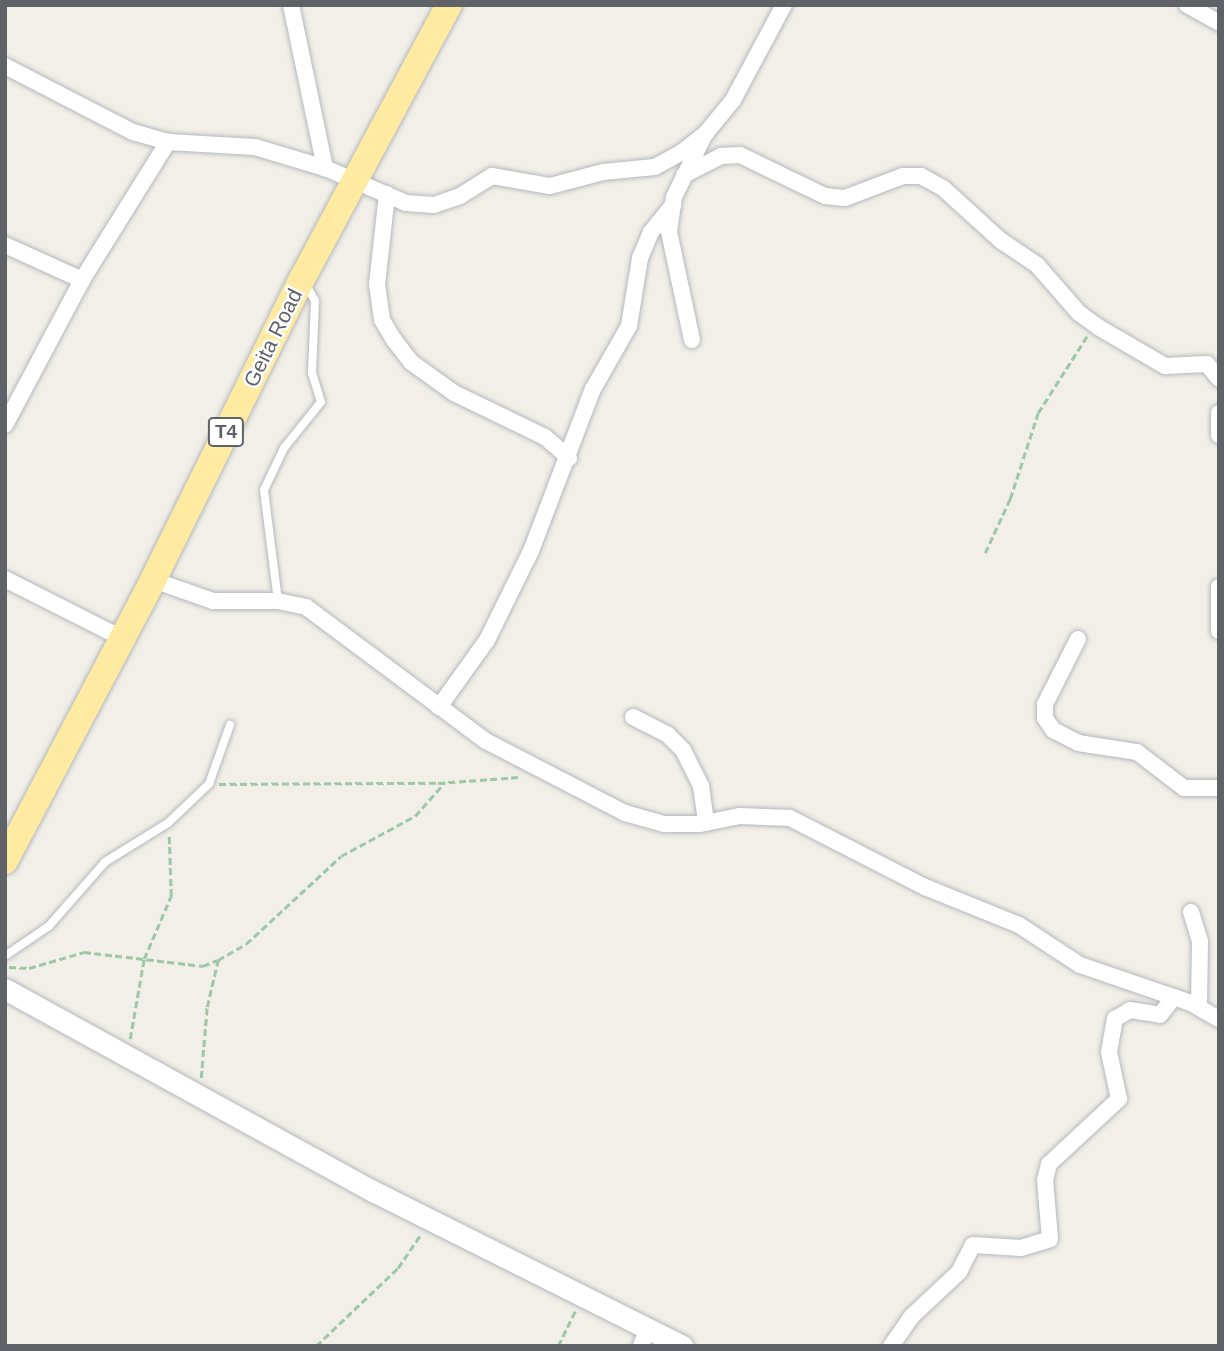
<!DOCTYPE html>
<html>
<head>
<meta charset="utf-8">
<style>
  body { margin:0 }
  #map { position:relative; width:1224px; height:1351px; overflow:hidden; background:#f1efe8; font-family:Helvetica,sans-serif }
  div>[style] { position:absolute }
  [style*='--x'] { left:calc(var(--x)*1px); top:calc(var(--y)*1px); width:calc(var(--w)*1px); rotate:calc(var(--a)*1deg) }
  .path>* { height:2.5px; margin-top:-1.25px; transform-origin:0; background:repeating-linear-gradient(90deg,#9cc7a9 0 7px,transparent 0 10.5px) }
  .roads { filter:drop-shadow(0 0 2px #b5b8bc) drop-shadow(0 0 2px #b5b8bc) }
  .service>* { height:8px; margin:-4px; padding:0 4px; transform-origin:4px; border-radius:4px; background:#fff }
  .minor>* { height:16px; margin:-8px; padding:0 8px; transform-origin:8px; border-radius:8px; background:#fff }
  .tertiary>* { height:21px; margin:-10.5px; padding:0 10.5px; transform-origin:10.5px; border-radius:10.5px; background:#fff }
  .trunk>* { height:26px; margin:-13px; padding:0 13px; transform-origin:13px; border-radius:13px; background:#feeaa1 }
  span { translate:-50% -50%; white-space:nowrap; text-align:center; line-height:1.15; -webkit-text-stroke:5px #fff; paint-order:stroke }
  .shield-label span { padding:2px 5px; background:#fff; border:2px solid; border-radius:5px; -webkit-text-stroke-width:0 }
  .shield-label { font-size:19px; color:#5f6368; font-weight:700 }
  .street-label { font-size:21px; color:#5f6368 }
  .frame { position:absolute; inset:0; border:7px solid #5f6368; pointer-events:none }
</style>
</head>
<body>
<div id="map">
  <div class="path">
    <i style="--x:985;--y:553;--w:60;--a:-65.2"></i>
    <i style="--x:1010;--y:499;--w:90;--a:-72"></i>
    <i style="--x:1038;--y:413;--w:91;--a:-57.5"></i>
    <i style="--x:219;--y:784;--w:219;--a:-0.3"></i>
    <i style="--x:438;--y:783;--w:82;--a:-4.2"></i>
    <i style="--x:9;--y:967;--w:20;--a:3"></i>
    <i style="--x:29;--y:968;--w:57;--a:-16.2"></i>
    <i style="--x:84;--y:952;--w:120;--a:6.7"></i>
    <i style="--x:203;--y:966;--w:16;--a:-22"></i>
    <i style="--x:218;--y:960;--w:32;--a:-30"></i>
    <i style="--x:246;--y:944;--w:129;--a:-42.8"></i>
    <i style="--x:341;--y:856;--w:84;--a:-28.4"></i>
    <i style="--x:415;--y:816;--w:45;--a:-48.6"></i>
    <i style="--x:130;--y:1039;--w:81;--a:-80.1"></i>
    <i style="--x:144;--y:959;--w:69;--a:-66.8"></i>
    <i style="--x:171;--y:896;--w:60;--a:-91.9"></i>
    <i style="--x:201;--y:1078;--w:71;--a:-85.2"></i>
    <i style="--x:207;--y:1007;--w:48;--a:-76.8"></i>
    <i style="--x:316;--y:1346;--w:113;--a:-43.6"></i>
    <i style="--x:398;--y:1268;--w:41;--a:-55.9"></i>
    <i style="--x:558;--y:1346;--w:39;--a:-64"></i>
  </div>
  <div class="roads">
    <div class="service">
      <i style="--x:278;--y:601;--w:112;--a:-97.2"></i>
      <i style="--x:264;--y:490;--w:47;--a:-64.5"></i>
      <i style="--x:284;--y:448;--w:59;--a:-51.2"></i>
      <i style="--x:321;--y:402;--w:30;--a:-107"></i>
      <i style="--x:312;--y:373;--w:72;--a:-87.6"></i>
      <i style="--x:315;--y:301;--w:23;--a:-119"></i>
      <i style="--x:5;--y:956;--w:53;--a:-34.3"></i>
      <i style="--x:49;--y:926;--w:85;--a:-48.8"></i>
      <i style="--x:105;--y:862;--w:74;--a:-31.8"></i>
      <i style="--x:168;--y:823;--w:57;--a:-43.6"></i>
      <i style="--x:209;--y:784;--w:63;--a:-70.4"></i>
    </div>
    <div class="minor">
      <i style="--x:291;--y:5;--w:167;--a:78.2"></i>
      <i style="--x:1187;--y:5;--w:37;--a:29"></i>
      <i style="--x:5;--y:66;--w:144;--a:27.3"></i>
      <i style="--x:133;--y:132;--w:36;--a:16"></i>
      <i style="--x:168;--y:142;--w:87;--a:3.3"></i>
      <i style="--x:255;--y:147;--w:73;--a:16.7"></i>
      <i style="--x:325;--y:168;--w:88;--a:23.4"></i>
      <i style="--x:406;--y:203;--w:28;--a:4"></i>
      <i style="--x:434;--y:205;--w:28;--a:-19"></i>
      <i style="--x:460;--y:196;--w:38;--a:-32"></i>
      <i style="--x:492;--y:176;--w:59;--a:9.8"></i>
      <i style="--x:550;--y:186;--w:55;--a:-14.8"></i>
      <i style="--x:603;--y:172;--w:52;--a:-5.5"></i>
      <i style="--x:655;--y:167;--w:31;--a:-29"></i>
      <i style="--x:682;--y:152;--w:31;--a:-38"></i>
      <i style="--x:706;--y:133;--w:43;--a:-50.7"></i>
      <i style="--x:733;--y:100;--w:108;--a:-61.8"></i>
      <i style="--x:684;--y:175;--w:42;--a:-27.2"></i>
      <i style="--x:721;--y:156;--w:19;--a:-3"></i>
      <i style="--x:740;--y:155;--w:94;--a:25.8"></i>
      <i style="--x:825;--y:196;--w:20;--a:6"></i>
      <i style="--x:845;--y:198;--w:62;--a:-20.8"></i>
      <i style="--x:903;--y:176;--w:18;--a:0"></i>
      <i style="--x:921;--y:176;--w:26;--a:29"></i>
      <i style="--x:944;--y:189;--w:76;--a:42.3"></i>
      <i style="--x:1000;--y:240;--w:45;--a:34"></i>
      <i style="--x:1037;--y:265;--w:64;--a:48.8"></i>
      <i style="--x:1079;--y:313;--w:24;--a:36"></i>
      <i style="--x:1098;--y:327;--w:78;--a:30.2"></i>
      <i style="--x:1165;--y:366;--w:42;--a:-2.7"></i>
      <i style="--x:1207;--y:364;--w:19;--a:51"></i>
      <i style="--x:387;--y:194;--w:91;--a:96.3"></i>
      <i style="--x:377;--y:284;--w:36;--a:82"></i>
      <i style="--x:382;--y:320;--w:23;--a:59"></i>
      <i style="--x:394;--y:340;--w:28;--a:52"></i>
      <i style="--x:411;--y:362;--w:53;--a:35.8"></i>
      <i style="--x:454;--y:393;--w:101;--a:25.8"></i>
      <i style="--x:545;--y:437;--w:32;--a:41"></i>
      <i style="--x:5;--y:245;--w:85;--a:24.4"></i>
      <i style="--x:692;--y:340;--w:110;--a:-102"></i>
      <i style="--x:669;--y:232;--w:35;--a:-82"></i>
      <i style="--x:674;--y:197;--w:66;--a:-63.8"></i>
      <i style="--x:1219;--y:413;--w:22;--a:90"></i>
      <i style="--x:5;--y:425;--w:164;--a:-62"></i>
      <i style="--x:82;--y:280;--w:163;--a:-58.1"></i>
      <i style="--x:5;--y:579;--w:131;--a:26.8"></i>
      <i style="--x:153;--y:580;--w:64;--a:19.3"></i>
      <i style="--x:213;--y:601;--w:65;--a:0"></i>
      <i style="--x:278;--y:601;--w:29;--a:12"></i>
      <i style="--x:306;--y:607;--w:224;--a:36.7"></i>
      <i style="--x:486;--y:741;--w:157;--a:27.4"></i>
      <i style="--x:625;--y:813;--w:41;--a:15.8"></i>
      <i style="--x:664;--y:824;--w:36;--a:0"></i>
      <i style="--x:700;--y:824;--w:41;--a:-11.3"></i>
      <i style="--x:740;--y:816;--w:50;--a:2.3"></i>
      <i style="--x:790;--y:818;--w:152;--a:27.1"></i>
      <i style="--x:925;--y:887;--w:101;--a:22"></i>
      <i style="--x:1019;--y:925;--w:73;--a:33.3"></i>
      <i style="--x:1080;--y:965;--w:117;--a:18.9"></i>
      <i style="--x:1191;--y:1003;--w:32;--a:30"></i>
      <i style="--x:1219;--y:587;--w:44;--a:90"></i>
      <i style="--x:1078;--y:639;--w:73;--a:116.9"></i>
      <i style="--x:1045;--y:704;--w:14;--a:90"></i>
      <i style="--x:1045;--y:718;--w:14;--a:56"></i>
      <i style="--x:1053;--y:730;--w:28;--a:27"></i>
      <i style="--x:1078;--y:743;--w:60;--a:8.7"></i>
      <i style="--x:1137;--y:752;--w:59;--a:37.5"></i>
      <i style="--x:1184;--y:788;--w:35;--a:0"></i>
      <i style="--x:439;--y:707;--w:82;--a:-54.4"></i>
      <i style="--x:487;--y:640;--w:99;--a:-63.7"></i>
      <i style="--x:531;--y:551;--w:173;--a:-69.1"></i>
      <i style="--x:593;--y:389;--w:73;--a:-60.3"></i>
      <i style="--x:629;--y:326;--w:69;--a:-80.8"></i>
      <i style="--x:640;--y:258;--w:28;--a:-67"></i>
      <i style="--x:651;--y:232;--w:35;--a:-51"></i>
      <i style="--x:633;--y:717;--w:39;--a:27"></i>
      <i style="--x:668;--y:735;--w:21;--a:45"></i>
      <i style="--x:683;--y:750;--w:40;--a:63.4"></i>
      <i style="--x:701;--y:786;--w:37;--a:82"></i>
      <i style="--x:1191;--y:912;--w:30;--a:73"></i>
      <i style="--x:1200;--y:941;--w:66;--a:90.9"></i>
      <i style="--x:641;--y:1346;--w:19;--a:-69"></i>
      <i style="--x:891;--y:1346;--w:35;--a:-55"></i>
      <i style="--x:911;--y:1317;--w:66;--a:-43.2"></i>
      <i style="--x:959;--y:1272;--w:30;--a:-63"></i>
      <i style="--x:973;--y:1245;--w:48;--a:3.6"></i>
      <i style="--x:1021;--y:1248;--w:30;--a:-17"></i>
      <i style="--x:1050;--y:1239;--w:59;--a:-94.8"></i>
      <i style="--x:1045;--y:1180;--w:16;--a:-76"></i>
      <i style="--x:1049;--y:1164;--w:96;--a:-42.9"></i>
      <i style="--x:1119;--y:1099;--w:48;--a:-102"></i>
      <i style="--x:1109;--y:1052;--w:34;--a:-80"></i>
      <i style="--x:1115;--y:1019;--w:17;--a:-31"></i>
      <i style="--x:1130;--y:1010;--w:30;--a:9"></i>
      <i style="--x:1160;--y:1015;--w:23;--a:-52"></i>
    </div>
    <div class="tertiary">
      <i style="--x:5;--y:989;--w:420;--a:28.8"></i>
      <i style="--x:373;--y:1191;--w:346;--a:26.6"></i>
    </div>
    <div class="trunk">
      <i style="--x:5;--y:861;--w:318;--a:-62.2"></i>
      <i style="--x:153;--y:580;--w:336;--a:-63.7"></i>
      <i style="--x:302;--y:279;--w:311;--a:-61.8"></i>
    </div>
  </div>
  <div class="shield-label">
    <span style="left:226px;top:432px">T4</span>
  </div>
  <div class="street-label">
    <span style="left:273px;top:338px;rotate:-64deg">Geita Road</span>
  </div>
  <div class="frame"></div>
</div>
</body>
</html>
